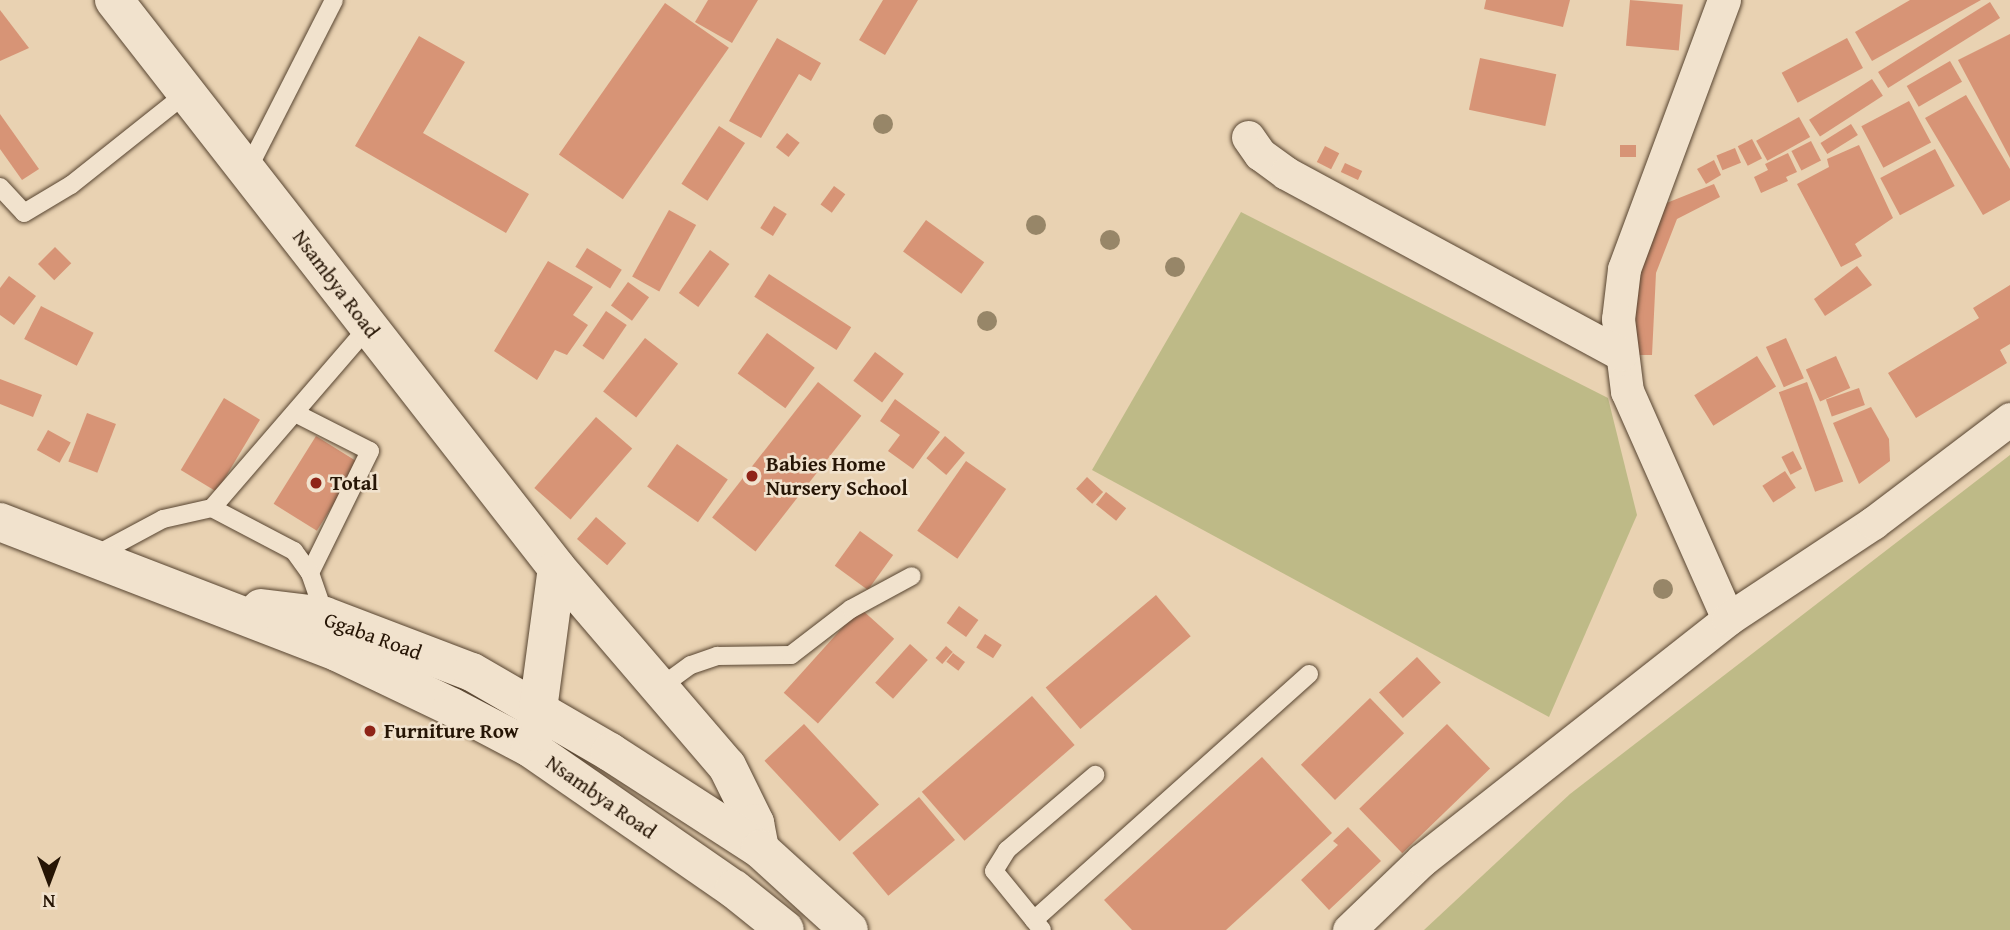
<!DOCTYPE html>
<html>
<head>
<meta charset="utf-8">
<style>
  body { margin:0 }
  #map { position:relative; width:2010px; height:930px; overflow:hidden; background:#e9d2b2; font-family:"Gentium Book Plus",serif }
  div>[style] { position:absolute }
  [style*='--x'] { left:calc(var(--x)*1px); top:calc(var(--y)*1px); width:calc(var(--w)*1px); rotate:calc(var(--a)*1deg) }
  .green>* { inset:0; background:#beba87 }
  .building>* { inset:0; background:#d79476; transform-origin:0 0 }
  .roads { filter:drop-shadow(0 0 2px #574430) drop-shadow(0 0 2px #574430) }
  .service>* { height:18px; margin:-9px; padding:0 9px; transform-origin:9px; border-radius:9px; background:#f1e2cd }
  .minor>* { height:33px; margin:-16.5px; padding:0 16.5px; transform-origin:16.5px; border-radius:16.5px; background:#f1e2cd }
  .secondary>* { height:38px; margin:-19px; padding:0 19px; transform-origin:19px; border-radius:19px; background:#f1e2cd }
  .trees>* { width:20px; height:20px; margin:-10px; border-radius:50%; background:#978668 }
  .dots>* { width:19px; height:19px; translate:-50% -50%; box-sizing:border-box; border:4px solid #f1e2cd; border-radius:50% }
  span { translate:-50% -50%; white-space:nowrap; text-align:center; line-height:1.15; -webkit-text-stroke:5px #f1e2cd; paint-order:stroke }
  .street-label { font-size:21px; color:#261505 }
  .poi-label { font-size:21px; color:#261505; font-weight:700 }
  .left { translate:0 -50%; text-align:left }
  .north { position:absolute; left:14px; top:846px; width:70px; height:70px; -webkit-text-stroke:5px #f1e2cd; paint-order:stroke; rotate:180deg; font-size:19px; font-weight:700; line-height:28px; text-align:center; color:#261505 }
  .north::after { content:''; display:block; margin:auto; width:24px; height:32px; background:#261505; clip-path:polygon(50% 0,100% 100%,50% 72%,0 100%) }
</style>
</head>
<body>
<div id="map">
  <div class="green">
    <i style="clip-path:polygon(1241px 212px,1608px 398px,1637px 515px,1549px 717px,1092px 470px)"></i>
    <i style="clip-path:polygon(2010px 455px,2010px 930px,1424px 930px,1570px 794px)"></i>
  </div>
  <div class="building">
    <i style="clip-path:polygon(708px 0,758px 0,732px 43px,695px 22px)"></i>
    <i style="clip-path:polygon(883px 0,918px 0,885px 55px,859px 40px)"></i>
    <i style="clip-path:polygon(1486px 0,1570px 0,1563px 27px,1484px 9px)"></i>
    <i style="left:1630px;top:0;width:53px;height:46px;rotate:5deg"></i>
    <i style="clip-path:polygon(1910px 0,1981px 0,1872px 61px,1855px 32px)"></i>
    <i style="left:1990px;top:2px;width:19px;height:132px;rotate:58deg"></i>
    <i style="left:665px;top:3px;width:78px;height:185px;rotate:35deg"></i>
    <i style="clip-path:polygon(0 10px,29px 48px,0 61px)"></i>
    <i style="clip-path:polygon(2010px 34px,2010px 158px,1958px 60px)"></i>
    <i style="clip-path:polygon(419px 36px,465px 62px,423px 133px,529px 194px,506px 233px,355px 146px)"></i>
    <i style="clip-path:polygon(777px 38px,821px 63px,811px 81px,799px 74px,761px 138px,729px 121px)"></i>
    <i style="left:1847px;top:38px;width:34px;height:74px;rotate:62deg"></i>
    <i style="left:1480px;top:58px;width:78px;height:53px;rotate:12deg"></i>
    <i style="left:1950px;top:61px;width:24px;height:50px;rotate:60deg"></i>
    <i style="left:1872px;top:79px;width:20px;height:75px;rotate:57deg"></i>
    <i style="clip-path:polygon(1966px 95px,2010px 169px,2010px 200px,1983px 215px,1925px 118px)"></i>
    <i style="left:1909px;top:101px;width:47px;height:54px;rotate:62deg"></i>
    <i style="clip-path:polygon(0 114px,39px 169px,22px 180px,0 149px)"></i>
    <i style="left:1799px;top:117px;width:23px;height:49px;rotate:61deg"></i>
    <i style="left:1851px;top:124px;width:13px;height:36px;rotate:58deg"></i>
    <i style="left:719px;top:126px;width:31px;height:69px;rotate:33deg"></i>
    <i style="left:787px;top:133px;width:16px;height:18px;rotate:38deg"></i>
    <i style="left:1752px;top:139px;width:22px;height:16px;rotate:63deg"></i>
    <i style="left:1811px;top:141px;width:22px;height:22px;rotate:63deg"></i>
    <i style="left:1620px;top:145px;width:16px;height:12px"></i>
    <i style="clip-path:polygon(1859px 145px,1893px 218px,1855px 244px,1862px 256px,1841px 267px,1797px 184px,1829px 167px,1827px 159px)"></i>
    <i style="left:1325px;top:146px;width:16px;height:18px;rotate:27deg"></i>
    <i style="left:1735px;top:148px;width:16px;height:20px;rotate:68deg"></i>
    <i style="left:1935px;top:149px;width:42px;height:62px;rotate:62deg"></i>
    <i style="clip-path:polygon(1788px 153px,1797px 172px,1786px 177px,1788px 181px,1761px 193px,1754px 177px,1768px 170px,1765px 164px)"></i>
    <i style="clip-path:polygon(1714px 160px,1721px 175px,1706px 184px,1697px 169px)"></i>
    <i style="left:1345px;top:163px;width:19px;height:10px;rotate:25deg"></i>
    <i style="clip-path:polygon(1714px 184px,1720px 197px,1677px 219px,1656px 273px,1652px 355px,1633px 355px,1634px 273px,1659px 206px)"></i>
    <i style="left:834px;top:186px;width:14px;height:23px;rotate:36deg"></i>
    <i style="left:774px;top:206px;width:15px;height:26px;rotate:32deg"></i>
    <i style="left:669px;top:210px;width:31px;height:76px;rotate:29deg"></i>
    <i style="left:926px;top:220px;width:72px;height:39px;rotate:36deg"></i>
    <i style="left:55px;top:247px;width:23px;height:24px;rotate:45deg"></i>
    <i style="left:587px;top:248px;width:41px;height:22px;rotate:32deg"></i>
    <i style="left:710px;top:250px;width:24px;height:53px;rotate:36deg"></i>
    <i style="clip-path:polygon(548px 261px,593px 287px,573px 315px,588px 325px,567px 355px,555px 350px,537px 380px,494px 351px)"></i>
    <i style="clip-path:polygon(1857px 266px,1872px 285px,1825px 316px,1814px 299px)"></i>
    <i style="left:769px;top:274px;width:98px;height:27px;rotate:33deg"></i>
    <i style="clip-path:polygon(9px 276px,36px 296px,14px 325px,0 315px,0 288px)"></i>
    <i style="left:628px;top:282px;width:26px;height:29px;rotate:36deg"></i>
    <i style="clip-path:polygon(2010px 285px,2010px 344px,2000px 350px,2007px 363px,1916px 418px,1888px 373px,1979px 318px,1973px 308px)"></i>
    <i style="left:41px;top:306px;width:59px;height:37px;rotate:27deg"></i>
    <i style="left:606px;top:311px;width:25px;height:42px;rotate:34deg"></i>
    <i style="left:767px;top:333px;width:59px;height:50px;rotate:36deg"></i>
    <i style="left:645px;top:338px;width:42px;height:68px;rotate:38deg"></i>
    <i style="left:1786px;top:338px;width:44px;height:22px;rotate:66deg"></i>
    <i style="left:875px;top:352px;width:36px;height:36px;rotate:37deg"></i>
    <i style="left:1757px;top:356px;width:36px;height:74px;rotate:58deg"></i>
    <i style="left:1836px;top:356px;width:35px;height:33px;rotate:66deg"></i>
    <i style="clip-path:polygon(0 379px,42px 395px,33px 417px,0 404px)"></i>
    <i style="left:818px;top:382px;width:55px;height:172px;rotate:38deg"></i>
    <i style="left:1807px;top:382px;width:106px;height:30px;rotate:70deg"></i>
    <i style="left:1859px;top:388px;width:18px;height:35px;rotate:71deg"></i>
    <i style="left:224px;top:398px;width:42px;height:84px;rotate:31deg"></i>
    <i style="clip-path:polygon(895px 399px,940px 432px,913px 469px,888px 451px,900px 435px,880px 421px)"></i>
    <i style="clip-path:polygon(1871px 407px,1889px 439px,1890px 461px,1859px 484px,1833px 423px)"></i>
    <i style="left:87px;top:413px;width:31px;height:52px;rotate:21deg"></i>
    <i style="left:596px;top:417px;width:48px;height:94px;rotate:41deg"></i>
    <i style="left:48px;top:430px;width:26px;height:23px;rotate:29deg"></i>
    <i style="left:316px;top:436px;width:51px;height:80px;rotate:32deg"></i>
    <i style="left:945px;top:436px;width:26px;height:29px;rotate:40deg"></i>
    <i style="left:677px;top:444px;width:62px;height:52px;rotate:35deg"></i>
    <i style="left:1793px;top:451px;width:20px;height:13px;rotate:63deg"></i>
    <i style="left:966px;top:461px;width:49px;height:85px;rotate:35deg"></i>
    <i style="left:1785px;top:471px;width:20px;height:27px;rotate:57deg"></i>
    <i style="left:1087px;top:477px;width:22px;height:16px;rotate:43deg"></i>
    <i style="left:1106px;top:492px;width:26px;height:16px;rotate:39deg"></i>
    <i style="left:596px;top:517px;width:40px;height:29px;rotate:41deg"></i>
    <i style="left:860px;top:531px;width:41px;height:43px;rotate:36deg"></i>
    <i style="left:1156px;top:595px;width:54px;height:144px;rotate:50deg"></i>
    <i style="left:959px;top:606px;width:24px;height:21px;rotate:36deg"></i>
    <i style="left:860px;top:608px;width:46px;height:114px;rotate:42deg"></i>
    <i style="left:985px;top:634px;width:20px;height:16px;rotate:33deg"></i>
    <i style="left:910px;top:644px;width:24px;height:52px;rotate:42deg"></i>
    <i style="left:946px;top:646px;width:9px;height:16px;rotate:41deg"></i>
    <i style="left:953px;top:653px;width:15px;height:11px;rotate:37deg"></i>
    <i style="left:1417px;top:657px;width:35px;height:52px;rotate:47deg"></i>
    <i style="left:1032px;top:696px;width:65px;height:146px;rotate:49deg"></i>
    <i style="left:1370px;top:698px;width:49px;height:96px;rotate:46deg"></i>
    <i style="left:804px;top:724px;width:110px;height:54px;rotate:47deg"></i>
    <i style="left:1447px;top:724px;width:62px;height:122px;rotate:46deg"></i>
    <i style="clip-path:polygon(1262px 757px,1332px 833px,1226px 930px,1132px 930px,1104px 900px)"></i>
    <i style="left:919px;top:797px;width:56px;height:87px;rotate:50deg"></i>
    <i style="clip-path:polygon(1348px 827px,1381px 861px,1329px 910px,1301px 880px,1338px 845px,1333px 841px)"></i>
  </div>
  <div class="roads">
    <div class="service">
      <i style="--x:249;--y:167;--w:187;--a:-63"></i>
      <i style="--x:0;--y:187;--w:35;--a:47"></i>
      <i style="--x:24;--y:213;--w:55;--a:-30.8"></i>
      <i style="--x:71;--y:185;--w:149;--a:-38.5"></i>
      <i style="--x:295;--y:413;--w:84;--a:26.9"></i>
      <i style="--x:370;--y:451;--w:136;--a:116.2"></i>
      <i style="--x:212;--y:508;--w:239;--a:-49.2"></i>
      <i style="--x:94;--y:556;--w:78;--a:-28.2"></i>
      <i style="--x:163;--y:519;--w:50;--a:-12.7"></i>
      <i style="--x:212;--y:508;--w:93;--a:27.7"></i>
      <i style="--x:294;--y:551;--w:27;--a:54"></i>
      <i style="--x:310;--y:573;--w:46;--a:70.8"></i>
      <i style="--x:659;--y:688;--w:39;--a:-36"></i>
      <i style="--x:691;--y:665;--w:28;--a:-19"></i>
      <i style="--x:717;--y:656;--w:74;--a:-0.8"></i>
      <i style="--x:791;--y:655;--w:76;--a:-37.5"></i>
      <i style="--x:851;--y:609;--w:69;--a:-28.4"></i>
      <i style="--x:1034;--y:920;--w:63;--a:-129.2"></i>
      <i style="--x:994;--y:871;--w:25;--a:-58"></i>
      <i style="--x:1007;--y:850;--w:116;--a:-40.4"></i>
      <i style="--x:1042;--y:930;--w:13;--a:-129"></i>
      <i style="--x:1034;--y:920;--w:369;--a:-41.8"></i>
    </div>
    <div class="minor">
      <i style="--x:1724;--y:0;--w:287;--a:110.4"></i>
      <i style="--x:1624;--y:269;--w:50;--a:96.8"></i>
      <i style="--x:1618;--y:319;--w:73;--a:82.9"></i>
      <i style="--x:1627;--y:391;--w:249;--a:66.1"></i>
      <i style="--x:1248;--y:137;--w:21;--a:55"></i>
      <i style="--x:1260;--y:154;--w:32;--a:36"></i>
      <i style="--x:1286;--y:173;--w:381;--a:28.4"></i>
      <i style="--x:1349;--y:930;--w:101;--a:-43.8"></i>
      <i style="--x:1422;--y:860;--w:390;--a:-38.2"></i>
      <i style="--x:1728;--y:619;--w:174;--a:-33.5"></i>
      <i style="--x:1873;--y:523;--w:172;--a:-37.2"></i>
    </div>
    <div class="secondary">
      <i style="--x:114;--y:0;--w:720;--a:52.05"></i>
      <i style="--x:557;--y:568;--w:261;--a:49.4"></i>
      <i style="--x:727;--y:766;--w:64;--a:63.8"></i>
      <i style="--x:755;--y:823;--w:26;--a:79"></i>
      <i style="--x:0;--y:522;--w:361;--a:21.1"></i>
      <i style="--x:337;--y:652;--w:127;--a:25.6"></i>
      <i style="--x:452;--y:707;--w:88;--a:27.7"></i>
      <i style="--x:530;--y:748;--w:248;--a:34.7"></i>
      <i style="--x:734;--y:889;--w:65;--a:38.8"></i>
      <i style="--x:261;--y:608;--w:64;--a:7.1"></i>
      <i style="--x:325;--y:616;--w:157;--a:20.9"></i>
      <i style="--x:472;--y:672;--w:160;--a:30.1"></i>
      <i style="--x:610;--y:752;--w:179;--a:32.9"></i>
      <i style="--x:760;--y:849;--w:120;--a:42.3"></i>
      <i style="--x:535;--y:732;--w:165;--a:-82.4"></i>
    </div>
  </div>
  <div class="trees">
    <i style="left:883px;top:124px"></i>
    <i style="left:1036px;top:225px"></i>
    <i style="left:1110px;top:240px"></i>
    <i style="left:1175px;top:267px"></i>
    <i style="left:987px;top:321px"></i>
    <i style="left:1663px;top:589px"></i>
  </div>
  <div class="dots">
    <i style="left:752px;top:476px;background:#8f2418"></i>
    <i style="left:316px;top:483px;background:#8f2418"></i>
    <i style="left:370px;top:731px;background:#8f2418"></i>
  </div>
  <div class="street-label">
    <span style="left:336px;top:284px;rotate:53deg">Nsambya Road</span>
    <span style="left:373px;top:636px;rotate:20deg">Ggaba Road</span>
    <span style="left:601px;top:797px;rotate:35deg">Nsambya Road</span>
  </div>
  <div class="poi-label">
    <span class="left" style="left:766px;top:476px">Babies Home<br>Nursery School</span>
    <span class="left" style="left:330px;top:483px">Total</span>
    <span class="left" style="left:384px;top:731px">Furniture Row</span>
  </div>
  <div class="north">N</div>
</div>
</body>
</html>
